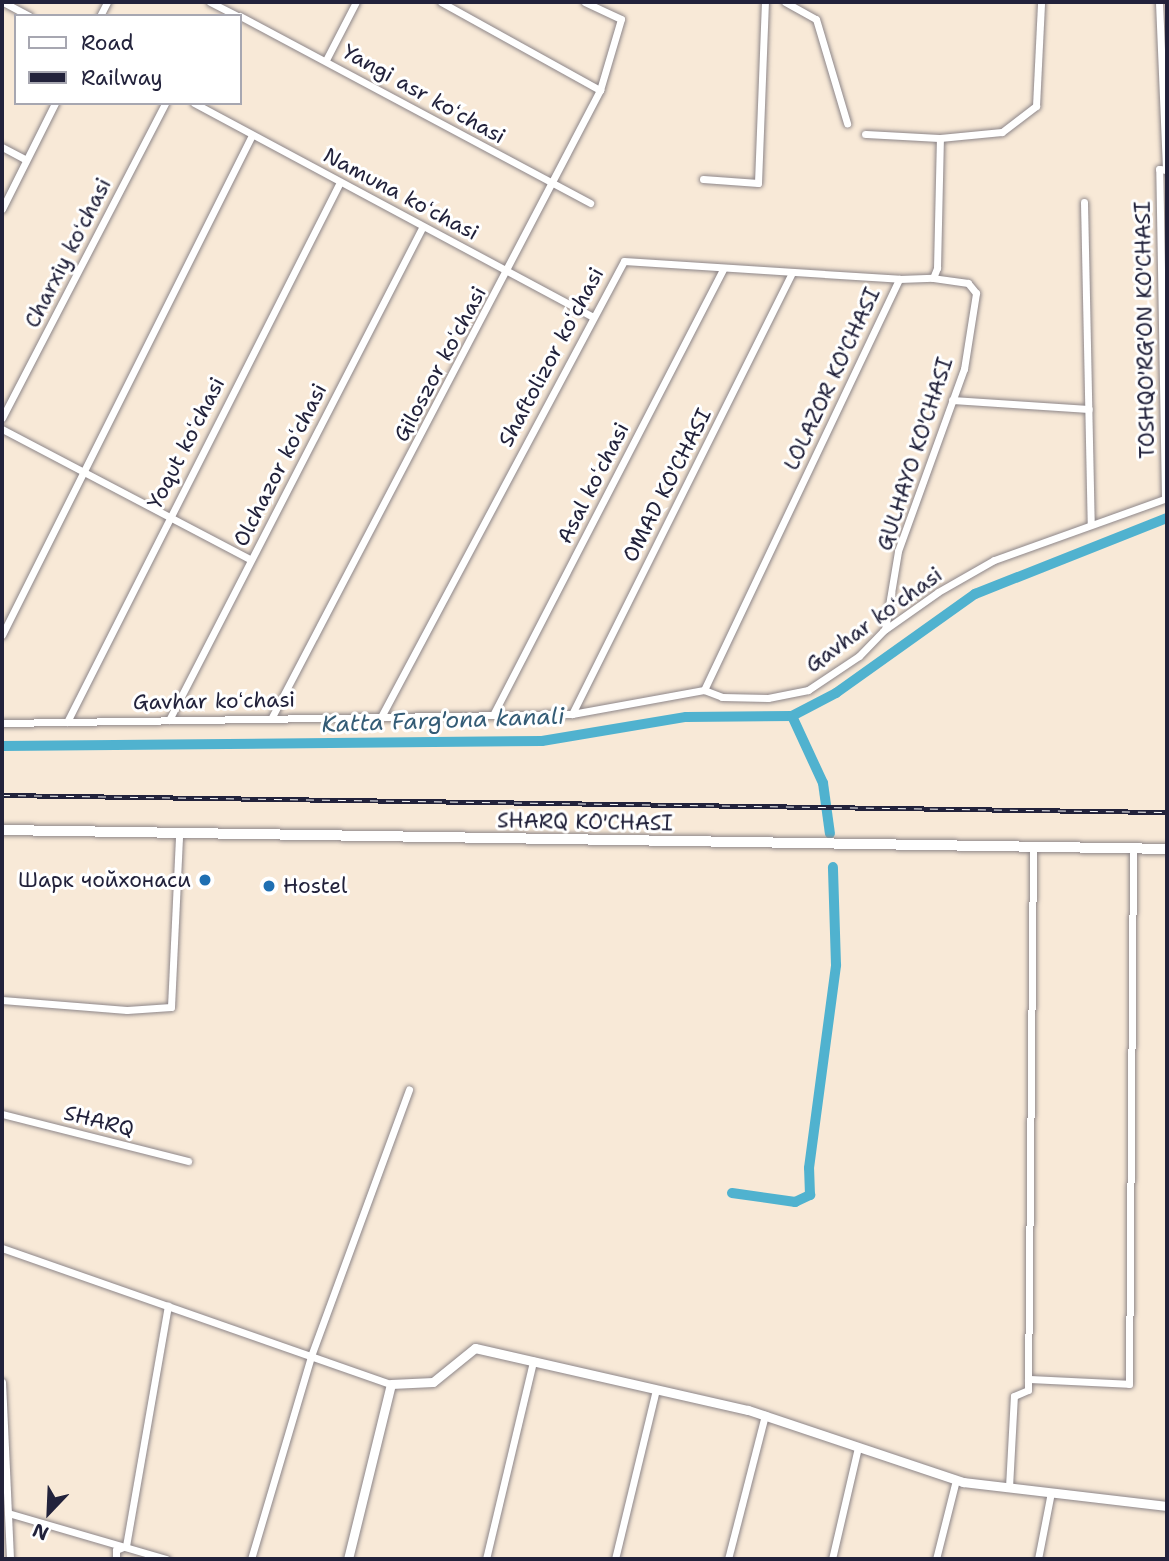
<!DOCTYPE html>
<html>
<head>
<meta charset="utf-8">
<style>
  body { margin:0 }
  #map { position:relative; width:1169px; height:1561px; overflow:hidden; background:#f8e9d7; font-family:"Shantell Sans",sans-serif }
  div>[style] { position:absolute }
  [style*='--x'] { left:calc(var(--x)*1px); top:calc(var(--y)*1px); width:calc(var(--w)*1px); rotate:calc(var(--a)*1deg) }
  .canal>* { height:10px; margin:-5px; padding:0 5px; transform-origin:5px; border-radius:5px; background:#50b2cf }
  .roads { filter:drop-shadow(0 0 2px #8d8689) drop-shadow(0 0 2px #8d8689) }
  .minor>* { height:7px; margin:-3.5px; padding:0 3.5px; transform-origin:3.5px; border-radius:3.5px; background:#fff }
  .tertiary>* { height:9px; margin:-4.5px; padding:0 4.5px; transform-origin:4.5px; border-radius:4.5px; background:#fff }
  .secondary>* { height:10px; margin:-5px; padding:0 5px; transform-origin:5px; border-radius:5px; background:#fff }
  .rail>* { height:5px; margin-top:-2.5px; transform-origin:0; background:repeating-linear-gradient(90deg,#fff 0 8px,#22223b 0 16px); box-sizing:border-box; border-block:2px solid #22223b }
  .dots>* { width:19px; height:19px; translate:-50% -50%; box-sizing:border-box; border:4px solid #fff; border-radius:50% }
  span { translate:-50% -50%; white-space:nowrap; text-align:center; line-height:1.15; -webkit-text-stroke:6px #fff; paint-order:stroke }
  .street-label { font-size:21px; color:#22223b }
  .poi-label { font-size:21px; color:#22223b }
  .right { translate:-100% -50%; text-align:right }
  .left { translate:0 -50%; text-align:left }
  .water-label { font-size:23px; color:#345c76; font-style:italic }
  .frame { position:absolute; inset:0; border:4px solid #22223b; pointer-events:none }
  .legend { position:absolute; left:14px; top:14px; width:228px; height:91px; box-sizing:border-box; background:#fff; border:2px solid #a7a7b1; margin:0; padding:9px 12px; list-style:none; font-size:21px; color:#22223b }
  .legend li { display:flex; align-items:center; gap:14px; height:35px }
  .legend b { width:35px; border:2px solid #a7a7b1 }
  .north { position:absolute; left:14px; top:1477px; width:70px; height:70px; -webkit-text-stroke:5px #fff; paint-order:stroke; rotate:203deg; font-size:19px; font-weight:700; line-height:28px; text-align:center; color:#22223b }
  .north::after { content:''; display:block; margin:auto; width:24px; height:32px; background:#22223b; clip-path:polygon(50% 0,100% 100%,50% 72%,0 100%) }
</style>
</head>
<body>
<div id="map">
  <div class="canal">
    <i style="--x:792;--y:716;--w:74;--a:65.2"></i>
    <i style="--x:823;--y:783;--w:51;--a:82.2"></i>
    <i style="--x:2;--y:746;--w:540;--a:-0.53"></i>
    <i style="--x:542;--y:741;--w:146;--a:-9.5"></i>
    <i style="--x:686;--y:717;--w:106;--a:-0.5"></i>
    <i style="--x:792;--y:716;--w:50;--a:-27.6"></i>
    <i style="--x:836;--y:693;--w:171;--a:-35.5"></i>
    <i style="--x:975;--y:594;--w:206;--a:-21.6"></i>
    <i style="--x:732;--y:1193;--w:64;--a:8.1"></i>
    <i style="--x:795;--y:1202;--w:17;--a:-25"></i>
    <i style="--x:810;--y:1195;--w:27;--a:-92"></i>
    <i style="--x:809;--y:1168;--w:205;--a:-82.4"></i>
    <i style="--x:836;--y:965;--w:98;--a:-91.8"></i>
  </div>
  <div class="roads">
    <div class="minor">
      <i style="--x:3;--y:2;--w:30;--a:28"></i>
      <i style="--x:210;--y:2;--w:31;--a:27"></i>
      <i style="--x:441;--y:2;--w:182;--a:29"></i>
      <i style="--x:785;--y:2;--w:35;--a:29"></i>
      <i style="--x:816;--y:19;--w:109;--a:73.4"></i>
      <i style="--x:1159;--y:2;--w:168;--a:87.6"></i>
      <i style="--x:100;--y:16;--w:16;--a:-63"></i>
      <i style="--x:240;--y:16;--w:397;--a:28.1"></i>
      <i style="--x:326;--y:60;--w:65;--a:-62.7"></i>
      <i style="--x:194;--y:103;--w:451;--a:28.2"></i>
      <i style="--x:865;--y:134;--w:75;--a:3.1"></i>
      <i style="--x:2;--y:147;--w:27;--a:28"></i>
      <i style="--x:703;--y:179;--w:55;--a:4.2"></i>
      <i style="--x:758;--y:183;--w:181;--a:-87.8"></i>
      <i style="--x:1084;--y:202;--w:321;--a:88.8"></i>
      <i style="--x:2;--y:209;--w:119;--a:-63.4"></i>
      <i style="--x:952;--y:400;--w:137;--a:3.8"></i>
      <i style="--x:2;--y:418;--w:355;--a:-62.6"></i>
      <i style="--x:2;--y:429;--w:281;--a:27.7"></i>
      <i style="--x:1165;--y:498;--w:329;--a:-91"></i>
      <i style="--x:1159;--y:169;--w:8;--a:7"></i>
      <i style="--x:885;--y:629;--w:79;--a:-80.5"></i>
      <i style="--x:898;--y:551;--w:194;--a:-70.1"></i>
      <i style="--x:964;--y:369;--w:77;--a:-81"></i>
      <i style="--x:976;--y:293;--w:13;--a:-129"></i>
      <i style="--x:968;--y:283;--w:35;--a:-172"></i>
      <i style="--x:2;--y:635;--w:559;--a:-63.43"></i>
      <i style="--x:704;--y:690;--w:455;--a:-64.6"></i>
      <i style="--x:899;--y:279;--w:34;--a:-2"></i>
      <i style="--x:933;--y:278;--w:11;--a:-68"></i>
      <i style="--x:937;--y:268;--w:130;--a:-88.7"></i>
      <i style="--x:940;--y:138;--w:62;--a:-5.5"></i>
      <i style="--x:1002;--y:132;--w:43;--a:-37.4"></i>
      <i style="--x:1036;--y:106;--w:104;--a:-87.2"></i>
      <i style="--x:494;--y:713;--w:499;--a:-62.7"></i>
      <i style="--x:572;--y:714;--w:493;--a:-63.5"></i>
      <i style="--x:382;--y:715;--w:514;--a:-61.94"></i>
      <i style="--x:624;--y:261;--w:276;--a:3.7"></i>
      <i style="--x:272;--y:717;--w:708;--a:-62.38"></i>
      <i style="--x:600;--y:90;--w:74;--a:-73.5"></i>
      <i style="--x:621;--y:19;--w:40;--a:-155"></i>
      <i style="--x:169;--y:720;--w:555;--a:-62.79"></i>
      <i style="--x:67;--y:722;--w:605;--a:-63.18"></i>
      <i style="--x:2;--y:723;--w:570;--a:-0.9"></i>
      <i style="--x:572;--y:714;--w:134;--a:-10.3"></i>
      <i style="--x:704;--y:690;--w:19;--a:21"></i>
      <i style="--x:722;--y:697;--w:46;--a:1.2"></i>
      <i style="--x:768;--y:698;--w:41;--a:-11.3"></i>
      <i style="--x:808;--y:690;--w:61;--a:-33.7"></i>
      <i style="--x:859;--y:656;--w:35;--a:-46"></i>
      <i style="--x:883;--y:631;--w:67;--a:-35.3"></i>
      <i style="--x:938;--y:592;--w:64;--a:-29.7"></i>
      <i style="--x:994;--y:560;--w:184;--a:-19.7"></i>
      <i style="--x:2;--y:1000;--w:125;--a:4.6"></i>
      <i style="--x:127;--y:1010;--w:44;--a:-3.9"></i>
      <i style="--x:171;--y:1007;--w:172;--a:-87.3"></i>
      <i style="--x:2;--y:1114;--w:192;--a:14.2"></i>
      <i style="--x:2;--y:1248;--w:412;--a:19.3"></i>
      <i style="--x:1028;--y:1379;--w:101;--a:2.8"></i>
      <i style="--x:1129;--y:1384;--w:536;--a:-89.57"></i>
      <i style="--x:2;--y:1382;--w:177;--a:87.4"></i>
      <i style="--x:1009;--y:1487;--w:91;--a:-86.9"></i>
      <i style="--x:1014;--y:1396;--w:15;--a:-23"></i>
      <i style="--x:1028;--y:1390;--w:540;--a:-89.47"></i>
      <i style="--x:8;--y:1513;--w:165;--a:16.2"></i>
      <i style="--x:116;--y:1559;--w:9;--a:-90"></i>
      <i style="--x:116;--y:1550;--w:11;--a:-22"></i>
      <i style="--x:126;--y:1546;--w:244;--a:-80.1"></i>
      <i style="--x:251;--y:1559;--w:212;--a:-73.5"></i>
      <i style="--x:311;--y:1356;--w:284;--a:-69.8"></i>
      <i style="--x:486;--y:1559;--w:204;--a:-76.6"></i>
      <i style="--x:615;--y:1559;--w:175;--a:-76.4"></i>
      <i style="--x:728;--y:1559;--w:149;--a:-75.6"></i>
      <i style="--x:832;--y:1559;--w:115;--a:-76.9"></i>
      <i style="--x:936;--y:1559;--w:81;--a:-75.8"></i>
      <i style="--x:1038;--y:1559;--w:68;--a:-79"></i>
    </div>
    <div class="tertiary">
      <i style="--x:348;--y:1559;--w:180;--a:-76.2"></i>
      <i style="--x:391;--y:1384;--w:42;--a:-2.7"></i>
      <i style="--x:433;--y:1382;--w:54;--a:-39"></i>
      <i style="--x:475;--y:1348;--w:280;--a:12.8"></i>
      <i style="--x:748;--y:1410;--w:227;--a:18.5"></i>
      <i style="--x:963;--y:1482;--w:205;--a:6.7"></i>
    </div>
    <div class="secondary">
      <i style="--x:2;--y:830;--w:1165;--a:0.93"></i>
    </div>
  </div>
  <div class="rail">
    <i style="--x:2;--y:795;--w:1165;--a:0.84"></i>
  </div>
  <div class="dots">
    <i style="left:205px;top:880px;background:#1f6fb2"></i>
    <i style="left:269px;top:886px;background:#1f6fb2"></i>
  </div>
  <div class="street-label">
    <span style="left:424px;top:94px;rotate:29deg">Yangi asr koʻchasi</span>
    <span style="left:401px;top:194px;rotate:28deg">Namuna koʻchasi</span>
    <span style="left:68px;top:253px;rotate:-63deg">Charxiy koʻchasi</span>
    <span style="left:1145px;top:330px;rotate:-91deg">TOSHQO'RG'ON KO'CHASI</span>
    <span style="left:551px;top:357px;rotate:-62deg">Shaftolizor koʻchasi</span>
    <span style="left:440px;top:364px;rotate:-62deg">Giloszor koʻchasi</span>
    <span style="left:832px;top:379px;rotate:-65deg">LOLAZOR KO'CHASI</span>
    <span style="left:186px;top:443px;rotate:-63deg">Yoqut koʻchasi</span>
    <span style="left:915px;top:454px;rotate:-72deg">GULHAYO KO'CHASI</span>
    <span style="left:280px;top:465px;rotate:-63deg">Olchazor koʻchasi</span>
    <span style="left:593px;top:483px;rotate:-63deg">Asal koʻchasi</span>
    <span style="left:667px;top:485px;rotate:-63deg">OMAD KO'CHASI</span>
    <span style="left:874px;top:620px;rotate:-36deg">Gavhar koʻchasi</span>
    <span style="left:214px;top:701px;rotate:-1deg">Gavhar koʻchasi</span>
    <span style="left:585px;top:822px;rotate:1deg">SHARQ KO'CHASI</span>
    <span style="left:99px;top:1121px;rotate:14deg">SHARQ</span>
  </div>
  <div class="poi-label">
    <span class="right" style="left:191px;top:880px">Шарк чойхонаси</span>
    <span class="left" style="left:283px;top:886px">Hostel</span>
  </div>
  <div class="water-label">
    <span style="left:443px;top:720px;rotate:-2deg">Katta Farg'ona kanali</span>
  </div>
  <div class="frame"></div>
  <ul class="legend">
  <li><b style="height:9px;background:#fff"></b>Road</li>
  <li><b style="height:9px;background:#22223b"></b>Railway</li>
  </ul>
  <div class="north">N</div>
</div>
</body>
</html>
